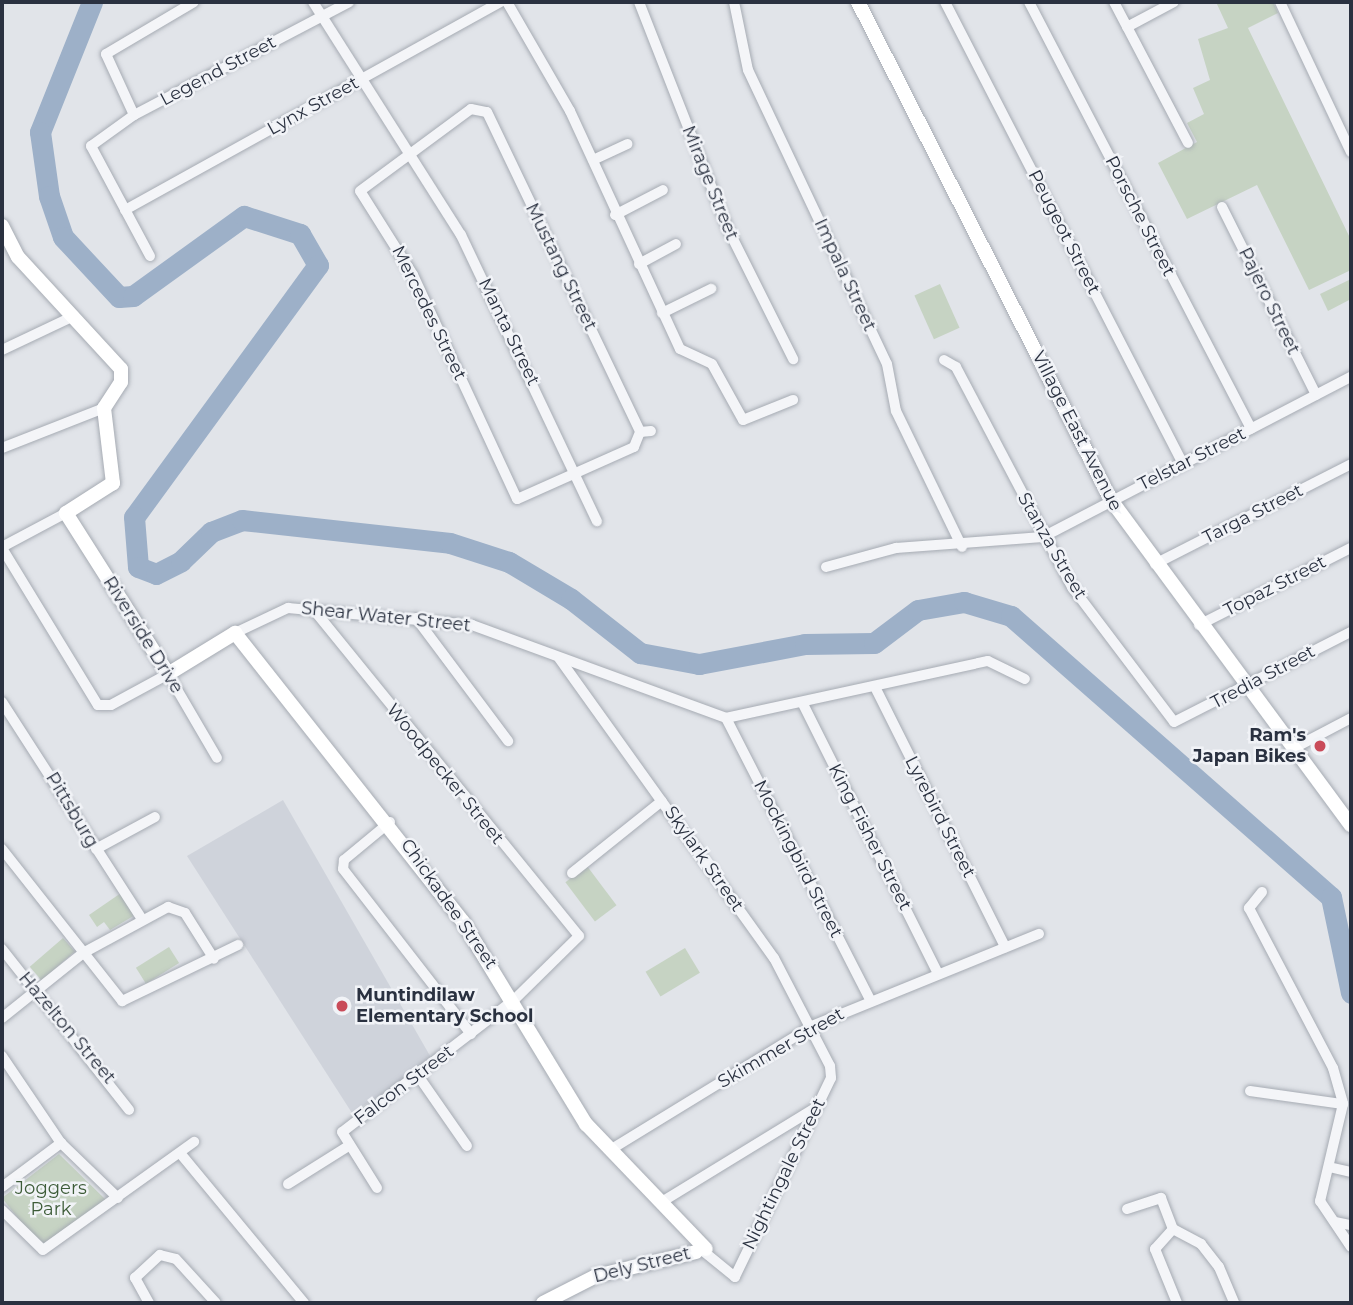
<!DOCTYPE html>
<html>
<head>
<meta charset="utf-8">
<style>
  body { margin:0 }
  #map { position:relative; width:1353px; height:1305px; overflow:hidden; background:#e1e4e9; font-family:Montserrat,sans-serif }
  div>[style] { position:absolute }
  [style*='--x'] { left:calc(var(--x)*1px); top:calc(var(--y)*1px); width:calc(var(--w)*1px); rotate:calc(var(--a)*1deg) }
  .built>* { inset:0; background:#cfd3db }
  .green>* { inset:0; background:#c6d3c3; transform-origin:0 0 }
  .river>* { height:21px; margin:-10.5px; padding:0 10.5px; transform-origin:10.5px; border-radius:10.5px; background:#9db0c8 }
  .roads { filter:drop-shadow(0 0 2px #a6abb3) drop-shadow(0 0 2px #a6abb3) }
  .street>* { height:10px; margin:-5px; padding:0 5px; transform-origin:5px; border-radius:5px; background:#f4f5f8 }
  .secondary>* { height:14px; margin:-7px; padding:0 7px; transform-origin:7px; border-radius:7px; background:#fff }
  .dots>* { width:19px; height:19px; translate:-50% -50%; box-sizing:border-box; border:4px solid #f1f3f7; border-radius:50% }
  span { translate:-50% -50%; white-space:nowrap; text-align:center; line-height:1.15; -webkit-text-stroke:5px #f1f3f7; paint-order:stroke }
  .street-label { font-size:18px; color:#2a3140 }
  .poi-label { font-size:18px; color:#2a3140; font-weight:700 }
  .right { translate:-100% -50%; text-align:right }
  .left { translate:0 -50%; text-align:left }
  .park-label { font-size:18px; color:#3d5c38 }
  .frame { position:absolute; inset:0; border:4px solid #2a3140; pointer-events:none }
</style>
</head>
<body>
<div id="map">
  <div class="built">
    <i style="clip-path:polygon(283px 800px,433px 1061px,352px 1113px,187px 856px)"></i>
  </div>
  <div class="green">
    <i style="clip-path:polygon(1216px 2px,1273px 2px,1278px 13px,1248px 28px,1351px 240px,1351px 270px,1309px 290px,1257px 185px,1187px 219px,1158px 163px,1197px 142px,1187px 123px,1204px 114px,1193px 88px,1210px 80px,1198px 39px,1228px 28px)"></i>
    <i style="clip-path:polygon(1351px 279px,1351px 299px,1328px 311px,1320px 294px)"></i>
    <i style="left:940px;top:284px;width:48px;height:28px;rotate:66deg"></i>
    <i style="left:587px;top:866px;width:49px;height:27px;rotate:53deg"></i>
    <i style="clip-path:polygon(121px 893px,135px 915px,110px 930px,104px 922px,97px 927px,89px 915px)"></i>
    <i style="left:63px;top:938px;width:18px;height:44px;rotate:49deg"></i>
    <i style="left:169px;top:947px;width:19px;height:39px;rotate:58deg"></i>
    <i style="left:685px;top:948px;width:29px;height:46px;rotate:59deg"></i>
    <i style="clip-path:polygon(59px 1154px,106px 1200px,40px 1246px,2px 1198px)"></i>
  </div>
  <div class="river">
    <i style="--x:92;--y:2;--w:140;--a:111.8"></i>
    <i style="--x:40;--y:132;--w:65;--a:82"></i>
    <i style="--x:49;--y:196;--w:43;--a:71.1"></i>
    <i style="--x:63;--y:237;--w:82;--a:47"></i>
    <i style="--x:119;--y:297;--w:14;--a:-4"></i>
    <i style="--x:133;--y:296;--w:137;--a:-35.8"></i>
    <i style="--x:244;--y:216;--w:59;--a:17.8"></i>
    <i style="--x:300;--y:234;--w:36;--a:60"></i>
    <i style="--x:318;--y:265;--w:312;--a:126.1"></i>
    <i style="--x:134;--y:517;--w:50;--a:85.4"></i>
    <i style="--x:138;--y:567;--w:19;--a:21"></i>
    <i style="--x:156;--y:574;--w:28;--a:-27"></i>
    <i style="--x:181;--y:561;--w:42;--a:-44"></i>
    <i style="--x:211;--y:532;--w:33;--a:-21"></i>
    <i style="--x:242;--y:520;--w:209;--a:6.3"></i>
    <i style="--x:450;--y:543;--w:62;--a:17.9"></i>
    <i style="--x:509;--y:562;--w:72;--a:30.8"></i>
    <i style="--x:571;--y:599;--w:88;--a:38"></i>
    <i style="--x:640;--y:653;--w:60;--a:10.6"></i>
    <i style="--x:699;--y:664;--w:108;--a:-10.7"></i>
    <i style="--x:805;--y:644;--w:69;--a:-0.8"></i>
    <i style="--x:874;--y:643;--w:55;--a:-36.9"></i>
    <i style="--x:918;--y:610;--w:47;--a:-9.9"></i>
    <i style="--x:964;--y:602;--w:49;--a:16.6"></i>
    <i style="--x:1011;--y:616;--w:426;--a:41.3"></i>
    <i style="--x:1331;--y:897;--w:98;--a:78.2"></i>
  </div>
  <div class="roads">
    <div class="street">
      <i style="--x:313;--y:2;--w:276;--a:57.6"></i>
      <i style="--x:461;--y:235;--w:317;--a:64.6"></i>
      <i style="--x:507;--y:2;--w:126;--a:60"></i>
      <i style="--x:570;--y:111;--w:262;--a:65.2"></i>
      <i style="--x:680;--y:349;--w:35;--a:25"></i>
      <i style="--x:712;--y:364;--w:64;--a:61"></i>
      <i style="--x:743;--y:420;--w:54;--a:-21.8"></i>
      <i style="--x:639;--y:2;--w:242;--a:68.6"></i>
      <i style="--x:727;--y:227;--w:148;--a:63.4"></i>
      <i style="--x:734;--y:2;--w:69;--a:78.4"></i>
      <i style="--x:748;--y:70;--w:325;--a:64.7"></i>
      <i style="--x:887;--y:364;--w:48;--a:79.2"></i>
      <i style="--x:896;--y:411;--w:151;--a:64.1"></i>
      <i style="--x:945;--y:2;--w:520;--a:62.74"></i>
      <i style="--x:1029;--y:2;--w:481;--a:62.5"></i>
      <i style="--x:1114;--y:2;--w:159;--a:62.3"></i>
      <i style="--x:1280;--y:2;--w:166;--a:64.7"></i>
      <i style="--x:1127;--y:27;--w:53;--a:-28"></i>
      <i style="--x:471;--y:109;--w:16;--a:11"></i>
      <i style="--x:487;--y:112;--w:355;--a:64.4"></i>
      <i style="--x:640;--y:432;--w:16;--a:112"></i>
      <i style="--x:634;--y:447;--w:128;--a:156"></i>
      <i style="--x:517;--y:499;--w:247;--a:-114.9"></i>
      <i style="--x:413;--y:275;--w:99;--a:-122.2"></i>
      <i style="--x:360;--y:191;--w:138;--a:-36.5"></i>
      <i style="--x:134;--y:115;--w:67;--a:-114.7"></i>
      <i style="--x:106;--y:54;--w:102;--a:-30.6"></i>
      <i style="--x:593;--y:160;--w:38;--a:-25"></i>
      <i style="--x:1222;--y:207;--w:210;--a:63.4"></i>
      <i style="--x:125;--y:210;--w:430;--a:-29"></i>
      <i style="--x:615;--y:215;--w:54;--a:-27.5"></i>
      <i style="--x:150;--y:256;--w:125;--a:-118.2"></i>
      <i style="--x:91;--y:146;--w:53;--a:-35.8"></i>
      <i style="--x:134;--y:115;--w:243;--a:-27.7"></i>
      <i style="--x:639;--y:264;--w:42;--a:-28.4"></i>
      <i style="--x:662;--y:313;--w:55;--a:-26.1"></i>
      <i style="--x:2;--y:350;--w:80;--a:-25.3"></i>
      <i style="--x:944;--y:360;--w:14;--a:30"></i>
      <i style="--x:956;--y:367;--w:249;--a:62.2"></i>
      <i style="--x:1072;--y:587;--w:169;--a:52.9"></i>
      <i style="--x:1174;--y:722;--w:199;--a:-27"></i>
      <i style="--x:640;--y:432;--w:11;--a:-5"></i>
      <i style="--x:2;--y:448;--w:110;--a:-21.4"></i>
      <i style="--x:2;--y:547;--w:72;--a:-28"></i>
      <i style="--x:2;--y:548;--w:184;--a:58.6"></i>
      <i style="--x:98;--y:705;--w:13;--a:0"></i>
      <i style="--x:111;--y:705;--w:65;--a:-28.5"></i>
      <i style="--x:168;--y:674;--w:97;--a:59.7"></i>
      <i style="--x:1155;--y:564;--w:220;--a:-27"></i>
      <i style="--x:826;--y:567;--w:73;--a:-15.2"></i>
      <i style="--x:896;--y:548;--w:147;--a:-4.3"></i>
      <i style="--x:1043;--y:537;--w:347;--a:-27.5"></i>
      <i style="--x:314;--y:610;--w:420;--a:50.9"></i>
      <i style="--x:579;--y:936;--w:90;--a:135.5"></i>
      <i style="--x:515;--y:999;--w:218;--a:142.4"></i>
      <i style="--x:342;--y:1132;--w:66;--a:58"></i>
      <i style="--x:416;--y:618;--w:154;--a:53.2"></i>
      <i style="--x:1199;--y:625;--w:170;--a:-26.9"></i>
      <i style="--x:235;--y:633;--w:59;--a:-25.3"></i>
      <i style="--x:288;--y:608;--w:185;--a:5.3"></i>
      <i style="--x:472;--y:625;--w:270;--a:20.1"></i>
      <i style="--x:726;--y:718;--w:268;--a:-12.3"></i>
      <i style="--x:988;--y:661;--w:41;--a:25.9"></i>
      <i style="--x:559;--y:658;--w:369;--a:54.4"></i>
      <i style="--x:774;--y:958;--w:122;--a:62.6"></i>
      <i style="--x:830;--y:1066;--w:12;--a:85"></i>
      <i style="--x:831;--y:1078;--w:221;--a:115.8"></i>
      <i style="--x:735;--y:1277;--w:43;--a:-140.7"></i>
      <i style="--x:875;--y:687;--w:291;--a:63.4"></i>
      <i style="--x:2;--y:702;--w:257;--a:57.2"></i>
      <i style="--x:802;--y:702;--w:302;--a:63.4"></i>
      <i style="--x:726;--y:718;--w:317;--a:62.9"></i>
      <i style="--x:1296;--y:747;--w:62;--a:-27.8"></i>
      <i style="--x:390;--y:822;--w:60;--a:140.4"></i>
      <i style="--x:344;--y:860;--w:9;--a:96"></i>
      <i style="--x:343;--y:869;--w:209;--a:52.2"></i>
      <i style="--x:2;--y:849;--w:194;--a:51.7"></i>
      <i style="--x:122;--y:1001;--w:129;--a:-25.8"></i>
      <i style="--x:96;--y:849;--w:67;--a:-28.5"></i>
      <i style="--x:572;--y:873;--w:115;--a:-38.7"></i>
      <i style="--x:1262;--y:892;--w:21;--a:129"></i>
      <i style="--x:1249;--y:908;--w:181;--a:62.3"></i>
      <i style="--x:1333;--y:1068;--w:37;--a:74"></i>
      <i style="--x:1343;--y:1104;--w:100;--a:103.3"></i>
      <i style="--x:1320;--y:1201;--w:55;--a:56"></i>
      <i style="--x:2;--y:949;--w:205;--a:51.7"></i>
      <i style="--x:2;--y:1018;--w:104;--a:-38.7"></i>
      <i style="--x:83;--y:953;--w:97;--a:-28.4"></i>
      <i style="--x:168;--y:907;--w:18;--a:19"></i>
      <i style="--x:185;--y:913;--w:54;--a:57.8"></i>
      <i style="--x:2;--y:1056;--w:105;--a:55.9"></i>
      <i style="--x:61;--y:1143;--w:79;--a:44"></i>
      <i style="--x:419;--y:1077;--w:84;--a:55.2"></i>
      <i style="--x:1250;--y:1091;--w:94;--a:8"></i>
      <i style="--x:610;--y:1150;--w:237;--a:-31.5"></i>
      <i style="--x:812;--y:1026;--w:245;--a:-22.1"></i>
      <i style="--x:180;--y:1153;--w:195;--a:50.4"></i>
      <i style="--x:1329;--y:1167;--w:23;--a:13"></i>
      <i style="--x:288;--y:1184;--w:70;--a:-32.1"></i>
      <i style="--x:2;--y:1187;--w:74;--a:-36.7"></i>
      <i style="--x:660;--y:1203;--w:182;--a:-31.5"></i>
      <i style="--x:1127;--y:1209;--w:36;--a:-18"></i>
      <i style="--x:1161;--y:1198;--w:33;--a:69"></i>
      <i style="--x:1173;--y:1229;--w:32;--a:28"></i>
      <i style="--x:1201;--y:1244;--w:29;--a:52"></i>
      <i style="--x:1219;--y:1267;--w:39;--a:67"></i>
      <i style="--x:2;--y:1210;--w:57;--a:44.3"></i>
      <i style="--x:43;--y:1250;--w:186;--a:-35.6"></i>
      <i style="--x:1335;--y:1222;--w:16;--a:11"></i>
      <i style="--x:1173;--y:1229;--w:27;--a:132"></i>
      <i style="--x:1155;--y:1249;--w:58;--a:67.8"></i>
      <i style="--x:149;--y:1303;--w:29;--a:-119"></i>
      <i style="--x:135;--y:1278;--w:34;--a:-43"></i>
      <i style="--x:160;--y:1255;--w:16;--a:14"></i>
      <i style="--x:176;--y:1259;--w:59;--a:47.7"></i>
    </div>
    <div class="secondary">
      <i style="--x:858;--y:2;--w:559;--a:63.07"></i>
      <i style="--x:1111;--y:500;--w:404;--a:53.6"></i>
      <i style="--x:2;--y:226;--w:35;--a:63"></i>
      <i style="--x:18;--y:257;--w:152;--a:47.4"></i>
      <i style="--x:121;--y:369;--w:13;--a:90"></i>
      <i style="--x:121;--y:382;--w:31;--a:123"></i>
      <i style="--x:104;--y:408;--w:76;--a:83.2"></i>
      <i style="--x:113;--y:483;--w:56;--a:147.4"></i>
      <i style="--x:66;--y:513;--w:191;--a:57.6"></i>
      <i style="--x:168;--y:674;--w:79;--a:-31.5"></i>
      <i style="--x:235;--y:633;--w:368;--a:51.7"></i>
      <i style="--x:463;--y:922;--w:237;--a:58.7"></i>
      <i style="--x:586;--y:1124;--w:173;--a:46.2"></i>
      <i style="--x:543;--y:1303;--w:59;--a:-27"></i>
      <i style="--x:596;--y:1276;--w:103;--a:-13.5"></i>
    </div>
  </div>
  <div class="dots">
    <i style="left:1320px;top:746px;background:#c94b59"></i>
    <i style="left:342px;top:1006px;background:#c94b59"></i>
  </div>
  <div class="street-label">
    <span style="left:218px;top:71px;rotate:-28deg">Legend Street</span>
    <span style="left:313px;top:106px;rotate:-29deg">Lynx Street</span>
    <span style="left:710px;top:183px;rotate:68deg">Mirage Street</span>
    <span style="left:1140px;top:216px;rotate:63deg">Porsche Street</span>
    <span style="left:1064px;top:232px;rotate:63deg">Peugeot Street</span>
    <span style="left:561px;top:267px;rotate:64deg">Mustang Street</span>
    <span style="left:845px;top:275px;rotate:65deg">Impala Street</span>
    <span style="left:1269px;top:301px;rotate:64deg">Pajero Street</span>
    <span style="left:429px;top:313px;rotate:64deg">Mercedes Street</span>
    <span style="left:509px;top:332px;rotate:64deg">Manta Street</span>
    <span style="left:1077px;top:431px;rotate:63deg">Village East Avenue</span>
    <span style="left:1192px;top:459px;rotate:-27deg">Telstar Street</span>
    <span style="left:1253px;top:514px;rotate:-27deg">Targa Street</span>
    <span style="left:1052px;top:546px;rotate:60deg">Stanza Street</span>
    <span style="left:1275px;top:586px;rotate:-27deg">Topaz Street</span>
    <span style="left:386px;top:617px;rotate:6deg">Shear Water Street</span>
    <span style="left:143px;top:635px;rotate:58deg">Riverside Drive</span>
    <span style="left:1263px;top:677px;rotate:-28deg">Tredia Street</span>
    <span style="left:445px;top:774px;rotate:51deg">Woodpecker Street</span>
    <span style="left:72px;top:810px;rotate:59deg">Pittsburg</span>
    <span style="left:940px;top:817px;rotate:63deg">Lyrebird Street</span>
    <span style="left:870px;top:837px;rotate:63deg">King Fisher Street</span>
    <span style="left:704px;top:859px;rotate:55deg">Skylark Street</span>
    <span style="left:798px;top:859px;rotate:63deg">Mockingbird Street</span>
    <span style="left:449px;top:904px;rotate:55deg">Chickadee Street</span>
    <span style="left:67px;top:1028px;rotate:50deg">Hazelton Street</span>
    <span style="left:781px;top:1048px;rotate:-30deg">Skimmer Street</span>
    <span style="left:404px;top:1085px;rotate:-37deg">Falcon Street</span>
    <span style="left:784px;top:1174px;rotate:-64deg">Nightingale Street</span>
    <span style="left:642px;top:1265px;rotate:-14deg">Dely Street</span>
  </div>
  <div class="poi-label">
    <span class="right" style="left:1306px;top:746px">Ram's<br>Japan Bikes</span>
    <span class="left" style="left:356px;top:1006px">Muntindilaw<br>Elementary School</span>
  </div>
  <div class="park-label">
    <span style="left:51px;top:1199px">Joggers<br>Park</span>
  </div>
  <div class="frame"></div>
</div>
</body>
</html>
